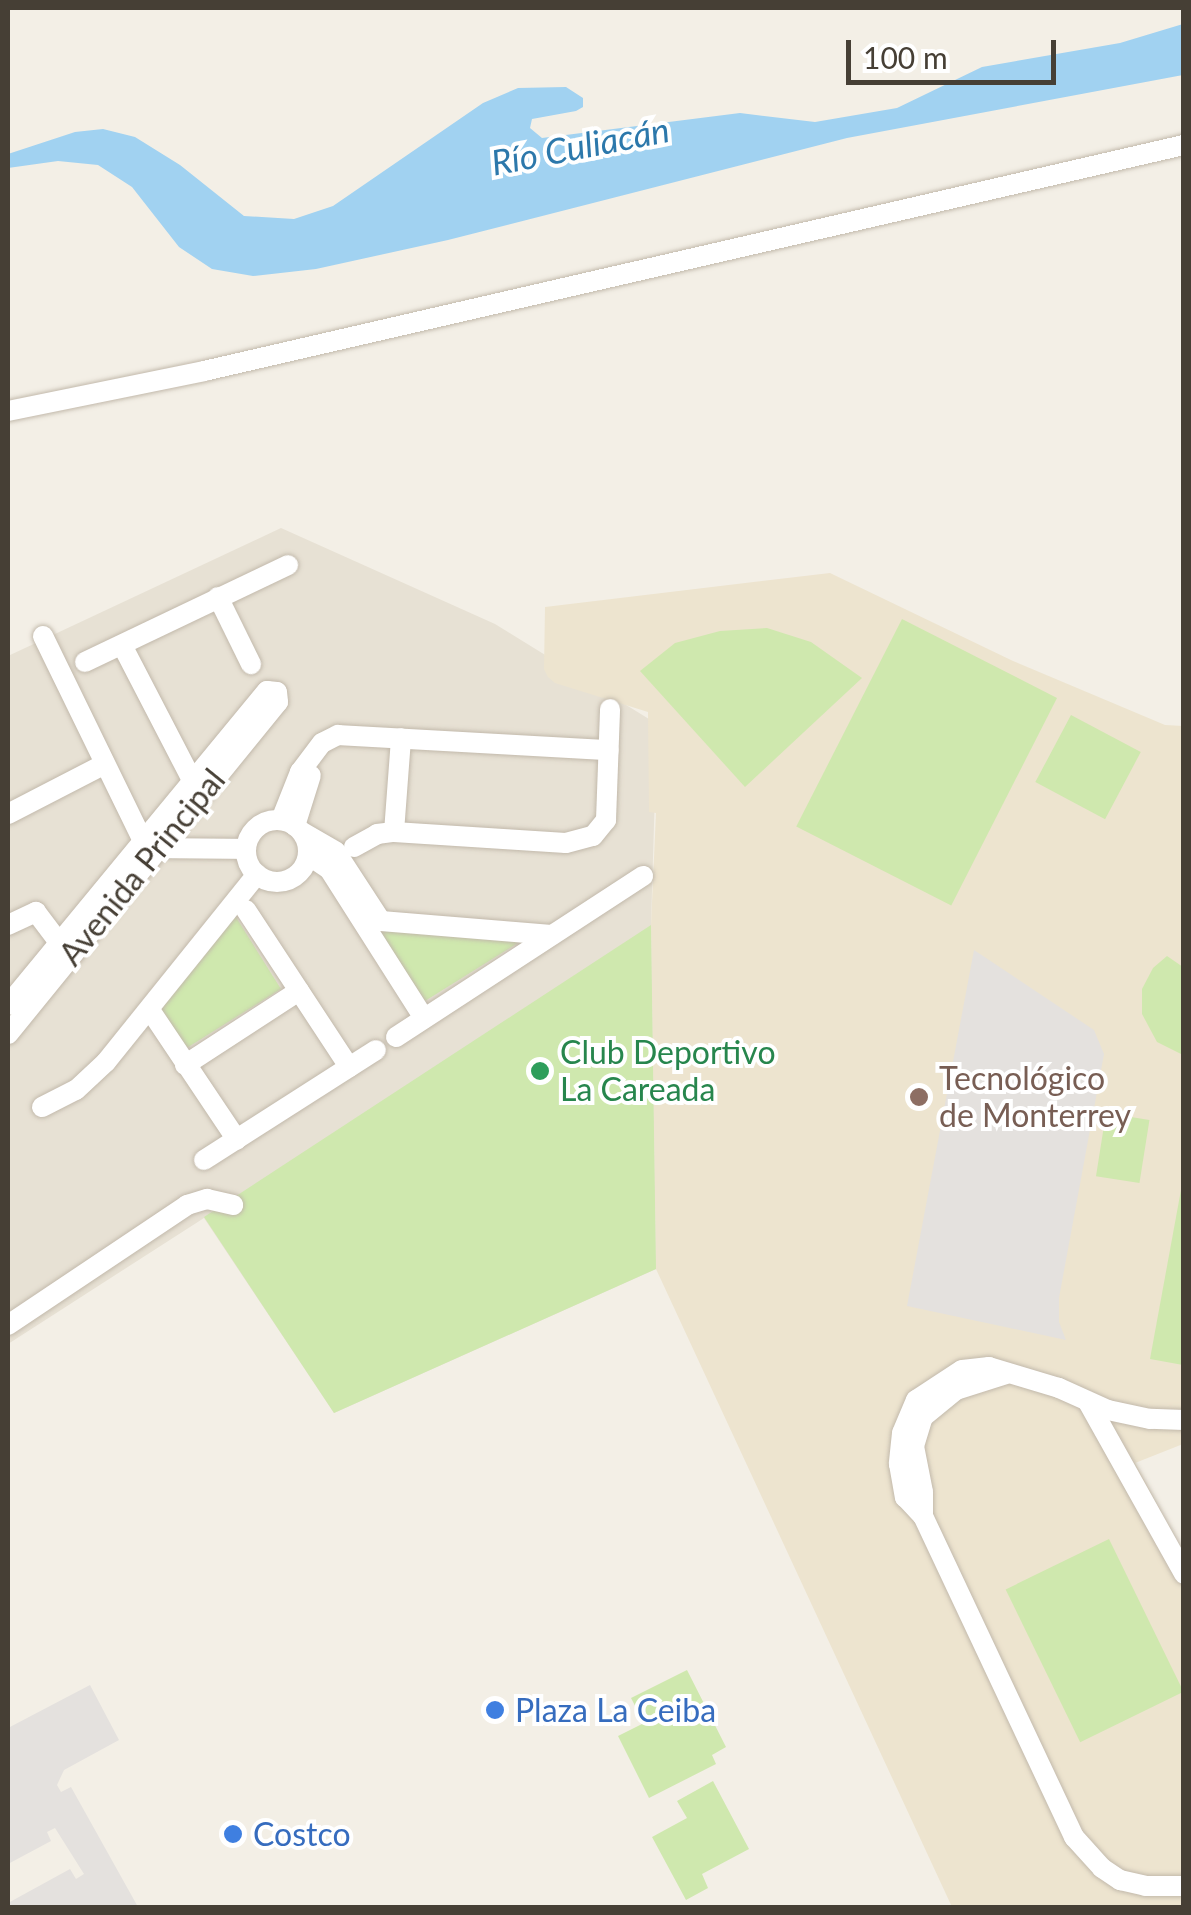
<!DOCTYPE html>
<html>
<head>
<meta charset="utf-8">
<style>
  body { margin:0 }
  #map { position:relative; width:1191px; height:1915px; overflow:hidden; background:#f3efe6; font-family:Lato,sans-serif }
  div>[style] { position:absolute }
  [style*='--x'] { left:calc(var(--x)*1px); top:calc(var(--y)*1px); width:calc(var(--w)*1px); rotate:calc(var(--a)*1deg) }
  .residential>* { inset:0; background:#e7e1d4 }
  .education>* { inset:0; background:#ede4cf }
  .green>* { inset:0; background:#cfe8ae; transform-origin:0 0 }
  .parking>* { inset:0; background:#e4e1de }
  .water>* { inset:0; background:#a1d2f1 }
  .roads { filter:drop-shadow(0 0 2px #c2b9ab) drop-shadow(0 0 2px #c2b9ab) }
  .minor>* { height:20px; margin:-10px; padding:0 10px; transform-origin:10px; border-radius:10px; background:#fff }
  .minor>.ring { margin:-10px; padding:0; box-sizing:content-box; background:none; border:20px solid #fff; border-radius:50% }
  .dots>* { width:28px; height:28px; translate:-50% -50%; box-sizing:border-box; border:5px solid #fff; border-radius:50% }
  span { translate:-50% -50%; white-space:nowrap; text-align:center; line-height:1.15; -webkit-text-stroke:8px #fff; paint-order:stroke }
  .street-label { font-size:32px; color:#463f35 }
  .leisure-label { font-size:32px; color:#27864d }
  .left { translate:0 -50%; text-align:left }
  .education-label { font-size:32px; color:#785e54 }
  .shop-label { font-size:32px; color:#366cbe }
  .water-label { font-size:35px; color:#2c78ab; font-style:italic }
  .frame { position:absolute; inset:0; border:10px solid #463f35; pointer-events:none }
  .scale { position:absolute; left:846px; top:40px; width:210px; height:45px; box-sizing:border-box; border:5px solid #463f35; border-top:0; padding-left:12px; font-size:30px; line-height:35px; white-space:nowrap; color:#463f35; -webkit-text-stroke:8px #fff; paint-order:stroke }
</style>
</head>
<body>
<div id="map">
  <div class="residential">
    <i style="clip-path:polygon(281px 528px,495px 624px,657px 724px,651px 925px,656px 1269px,334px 1413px,204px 1218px,8px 1344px,8px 656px)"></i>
  </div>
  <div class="education">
    <i style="clip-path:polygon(830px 573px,1013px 661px,1165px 725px,1183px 726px,1183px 1444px,1135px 1463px,1183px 1553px,1183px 1906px,1179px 1908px,952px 1907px,656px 1269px,651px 925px,656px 813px,649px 812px,648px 712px,555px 683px,548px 677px,544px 669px,545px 607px)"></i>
  </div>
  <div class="green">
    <i style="left:902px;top:619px;width:174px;height:233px;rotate:27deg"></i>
    <i style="clip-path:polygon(767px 628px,811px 642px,862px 678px,745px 787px,640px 671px,675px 643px,720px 631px)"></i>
    <i style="left:1071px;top:715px;width:79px;height:76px;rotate:28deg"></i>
    <i style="clip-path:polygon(234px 914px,281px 989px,182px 1051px,153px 1007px)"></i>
    <i style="clip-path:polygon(651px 925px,656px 1269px,334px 1413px,204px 1217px)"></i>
    <i style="clip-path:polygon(377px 927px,521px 941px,425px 1001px)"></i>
    <i style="clip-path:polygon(1167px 956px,1183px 967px,1183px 1055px,1157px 1042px,1142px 1014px,1142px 989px,1153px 968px)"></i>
    <i style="left:1106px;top:1113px;width:44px;height:64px;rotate:9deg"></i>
    <i style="clip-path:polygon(1183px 1179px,1183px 1365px,1150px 1359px)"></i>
    <i style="left:1109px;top:1539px;width:170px;height:115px;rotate:64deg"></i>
    <i style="clip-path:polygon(687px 1670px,726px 1747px,712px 1755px,716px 1764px,649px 1798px,618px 1736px,644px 1723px,631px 1698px)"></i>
    <i style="clip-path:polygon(713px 1781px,749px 1849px,702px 1874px,708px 1888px,686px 1900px,652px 1837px,687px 1818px,677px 1801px)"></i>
  </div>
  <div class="parking">
    <i style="clip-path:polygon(974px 950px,1094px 1030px,1104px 1054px,1059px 1298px,1059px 1322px,1066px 1340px,907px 1306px)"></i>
    <i style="clip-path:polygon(90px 1685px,119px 1740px,64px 1770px,57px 1785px,61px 1792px,71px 1787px,138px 1907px,8px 1907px,8px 1903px,70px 1869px,76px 1879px,84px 1874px,55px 1828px,47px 1832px,51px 1841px,8px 1864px,8px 1728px)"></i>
  </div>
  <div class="water">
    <i style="clip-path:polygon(1183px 24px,1183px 75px,847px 138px,448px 240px,316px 269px,253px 276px,212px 269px,179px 247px,132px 187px,98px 165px,58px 161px,8px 168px,8px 154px,75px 132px,103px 129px,135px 137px,180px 165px,244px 216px,294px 219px,333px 206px,483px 103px,518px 88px,566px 87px,583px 98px,583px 107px,576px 111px,532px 119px,530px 128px,542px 138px,740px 113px,815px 122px,897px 108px,982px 67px,1120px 43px)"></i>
  </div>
  <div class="roads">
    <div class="minor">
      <i style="--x:8;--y:411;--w:200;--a:-11.5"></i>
      <i style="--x:204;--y:371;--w:1006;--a:-12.99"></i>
      <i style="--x:218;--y:597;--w:75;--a:63.8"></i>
      <i style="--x:43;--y:636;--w:226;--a:64"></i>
      <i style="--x:142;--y:839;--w:17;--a:31"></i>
      <i style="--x:157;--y:848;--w:89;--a:0.6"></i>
      <i style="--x:122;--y:645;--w:161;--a:62.6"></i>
      <i style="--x:85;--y:662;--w:225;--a:-25.5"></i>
      <i style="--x:8;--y:814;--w:109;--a:-27.3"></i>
      <i style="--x:281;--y:820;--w:52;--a:-68.4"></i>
      <i style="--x:300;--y:772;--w:36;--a:-53"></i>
      <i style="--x:322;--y:743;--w:18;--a:-27"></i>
      <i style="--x:338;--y:735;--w:271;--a:3.2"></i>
      <i class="ring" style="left:246px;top:820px;width:42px;height:42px"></i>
      <i style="--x:295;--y:826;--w:53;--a:-72.6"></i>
      <i style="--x:302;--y:832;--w:39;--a:30"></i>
      <i style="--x:336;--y:852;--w:82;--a:56.9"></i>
      <i style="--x:394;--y:832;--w:94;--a:-85.7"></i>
      <i style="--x:354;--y:847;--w:26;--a:-29"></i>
      <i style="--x:377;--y:834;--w:17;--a:-7"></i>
      <i style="--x:394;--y:832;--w:172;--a:3.7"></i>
      <i style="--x:566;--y:843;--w:28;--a:-15"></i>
      <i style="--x:593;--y:836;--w:21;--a:-51"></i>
      <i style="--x:606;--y:820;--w:111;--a:-87.9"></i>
      <i style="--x:308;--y:855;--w:25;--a:34"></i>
      <i style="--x:329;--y:869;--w:177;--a:57.5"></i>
      <i style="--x:246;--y:910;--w:188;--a:56.7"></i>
      <i style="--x:381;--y:921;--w:171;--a:4.7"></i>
      <i style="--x:8;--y:925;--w:31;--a:-25"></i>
      <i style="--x:36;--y:912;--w:38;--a:53"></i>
      <i style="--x:8;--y:1005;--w:407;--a:-50.5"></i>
      <i style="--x:267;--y:691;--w:10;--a:6"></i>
      <i style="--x:277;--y:692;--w:10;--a:84"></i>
      <i style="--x:278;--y:702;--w:428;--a:129.1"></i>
      <i style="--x:150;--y:1010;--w:156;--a:56.2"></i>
      <i style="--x:396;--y:1037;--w:295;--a:-33.1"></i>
      <i style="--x:185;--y:1065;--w:136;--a:-33"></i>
      <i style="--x:42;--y:1107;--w:38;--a:-27"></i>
      <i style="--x:76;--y:1090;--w:41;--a:-43"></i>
      <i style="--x:106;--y:1062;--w:241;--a:-51.2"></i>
      <i style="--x:204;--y:1160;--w:204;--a:-32.6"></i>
      <i style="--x:8;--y:1325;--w:216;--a:-33.8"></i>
      <i style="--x:187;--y:1205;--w:21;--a:-17"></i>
      <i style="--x:207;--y:1199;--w:27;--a:13"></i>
      <i style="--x:1088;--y:1402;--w:197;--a:60.8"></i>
      <i style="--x:1184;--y:1420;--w:34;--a:-178"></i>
      <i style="--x:1150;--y:1419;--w:43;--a:-167.9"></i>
      <i style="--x:1108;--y:1410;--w:54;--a:-155.8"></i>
      <i style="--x:1059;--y:1388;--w:73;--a:-163.3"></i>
      <i style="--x:989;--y:1367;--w:27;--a:174"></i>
      <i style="--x:962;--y:1370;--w:55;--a:146.9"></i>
      <i style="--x:916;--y:1400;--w:36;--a:113"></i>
      <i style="--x:902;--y:1433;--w:31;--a:96"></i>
      <i style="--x:899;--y:1464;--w:34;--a:80"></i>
      <i style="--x:905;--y:1497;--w:26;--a:47"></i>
      <i style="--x:923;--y:1516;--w:355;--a:64.8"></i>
      <i style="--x:1074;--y:1837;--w:42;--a:47.9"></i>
      <i style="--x:1102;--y:1868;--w:22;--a:34"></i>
      <i style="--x:1120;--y:1880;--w:26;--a:13"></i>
      <i style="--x:1145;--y:1886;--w:39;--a:0"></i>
      <i style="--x:923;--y:1516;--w:24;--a:-90"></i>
      <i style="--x:923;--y:1492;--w:47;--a:-101.1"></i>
      <i style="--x:914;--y:1446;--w:30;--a:-73"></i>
      <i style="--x:923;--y:1417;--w:43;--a:-39.3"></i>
      <i style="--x:956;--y:1390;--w:52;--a:-17.7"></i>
    </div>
  </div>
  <div class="dots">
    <i style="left:540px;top:1071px;background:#2e9e5b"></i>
    <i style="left:919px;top:1097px;background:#8d6e63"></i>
    <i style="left:495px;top:1710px;background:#3f7fe0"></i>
    <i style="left:233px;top:1834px;background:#3f7fe0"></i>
  </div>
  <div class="street-label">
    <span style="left:142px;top:867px;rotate:-51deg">Avenida Principal</span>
  </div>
  <div class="leisure-label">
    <span class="left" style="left:560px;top:1071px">Club Deportivo<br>La Careada</span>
  </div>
  <div class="education-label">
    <span class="left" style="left:939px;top:1097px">Tecnológico<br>de Monterrey</span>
  </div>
  <div class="shop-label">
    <span class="left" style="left:515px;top:1710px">Plaza La Ceiba</span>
    <span class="left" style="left:253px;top:1834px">Costco</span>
  </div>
  <div class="water-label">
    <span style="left:580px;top:145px;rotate:-11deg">Río Culiacán</span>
  </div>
  <div class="frame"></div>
  <div class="scale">100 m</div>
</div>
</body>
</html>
